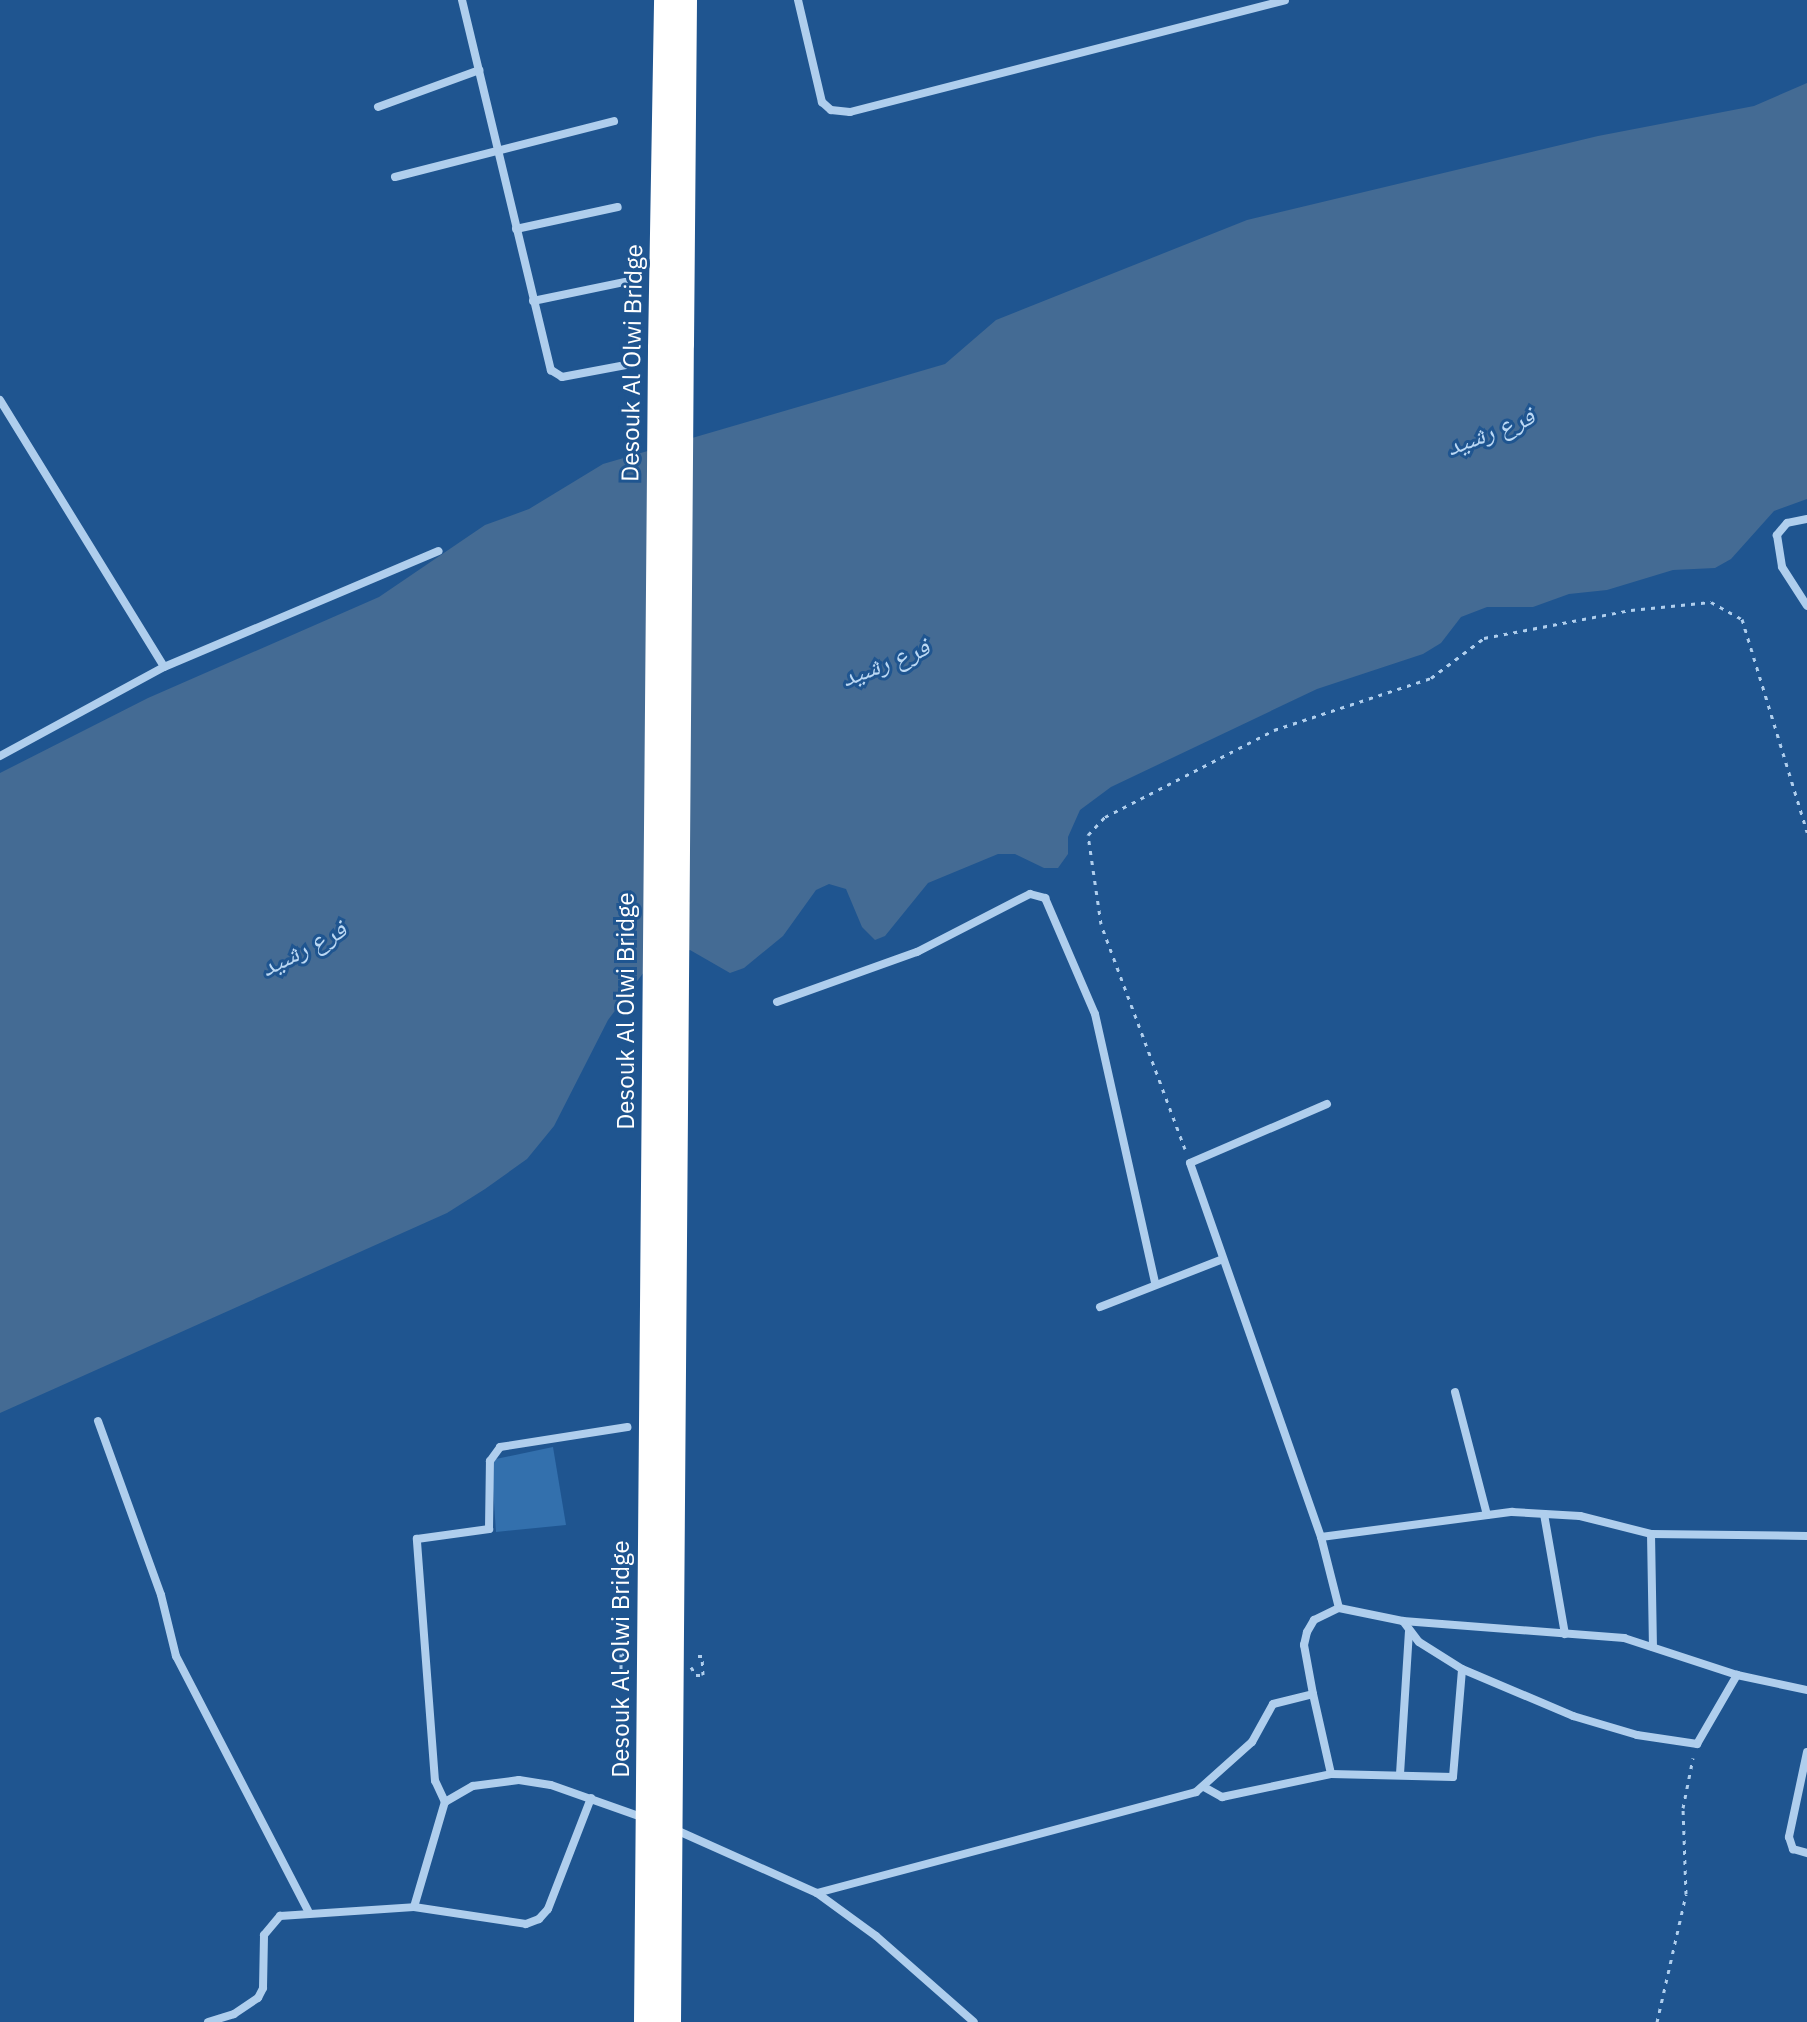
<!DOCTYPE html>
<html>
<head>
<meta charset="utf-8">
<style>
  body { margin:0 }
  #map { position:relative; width:1807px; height:2022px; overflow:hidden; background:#1f5590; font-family:"IBM Plex Sans","Noto Naskh Arabic",sans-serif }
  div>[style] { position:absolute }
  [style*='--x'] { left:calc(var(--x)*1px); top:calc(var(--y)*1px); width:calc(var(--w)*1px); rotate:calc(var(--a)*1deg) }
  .green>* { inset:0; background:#3370ad }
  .water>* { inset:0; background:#446b94 }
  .path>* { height:3px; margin-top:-1.5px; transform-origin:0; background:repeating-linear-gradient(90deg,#afceed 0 4px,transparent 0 10px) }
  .street>* { height:8px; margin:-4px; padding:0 4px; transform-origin:4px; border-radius:4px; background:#afceed }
  .highway>* { height:24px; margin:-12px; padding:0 12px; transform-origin:12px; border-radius:12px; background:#fff }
  .highway-bridge>* { height:24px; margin:-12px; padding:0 12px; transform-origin:12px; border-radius:12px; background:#fff }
  span { translate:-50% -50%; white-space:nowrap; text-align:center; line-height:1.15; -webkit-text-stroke:6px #1f5590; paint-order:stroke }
  .street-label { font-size:24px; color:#fff }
  .water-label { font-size:26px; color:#bbd8f4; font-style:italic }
</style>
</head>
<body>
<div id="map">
  <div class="green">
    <i style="clip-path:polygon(553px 1447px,566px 1525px,496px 1532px,491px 1460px)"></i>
  </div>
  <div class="water">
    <i style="clip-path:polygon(1807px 83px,1807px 499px,1774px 511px,1731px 559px,1715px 568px,1673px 570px,1607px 590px,1569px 594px,1533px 607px,1487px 607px,1461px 617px,1441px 643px,1423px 654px,1317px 689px,1111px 787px,1080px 810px,1068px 837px,1068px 854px,1058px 868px,1044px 868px,1015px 854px,998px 854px,928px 883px,885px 936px,875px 940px,862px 927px,846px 889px,829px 884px,816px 890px,783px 936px,744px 968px,730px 973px,690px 950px,650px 964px,608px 1020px,554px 1126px,527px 1159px,485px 1189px,447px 1213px,0 1413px,0 773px,148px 698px,379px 597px,485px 525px,529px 509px,603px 464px,945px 364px,996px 320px,1247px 220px,1598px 136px,1754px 106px)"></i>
  </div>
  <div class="path">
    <i style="--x:1185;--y:1149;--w:240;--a:-110.5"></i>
    <i style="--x:1101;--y:924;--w:90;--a:-98.3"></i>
    <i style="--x:1088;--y:835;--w:25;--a:-47"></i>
    <i style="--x:1105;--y:817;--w:190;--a:-27.2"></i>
    <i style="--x:1274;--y:730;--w:165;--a:-18.3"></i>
    <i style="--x:1431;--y:678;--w:66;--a:-37"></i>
    <i style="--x:1484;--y:638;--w:150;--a:-10.8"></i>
    <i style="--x:1631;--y:610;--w:80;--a:-5.7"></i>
    <i style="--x:1711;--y:602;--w:35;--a:29"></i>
    <i style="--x:1742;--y:619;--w:223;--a:73"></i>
    <i style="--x:626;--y:1654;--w:5;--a:180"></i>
    <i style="--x:621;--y:1654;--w:16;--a:90"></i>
    <i style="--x:621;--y:1670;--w:7;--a:0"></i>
    <i style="--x:691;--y:1667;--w:9;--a:58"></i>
    <i style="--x:696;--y:1675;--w:7;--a:0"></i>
    <i style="--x:703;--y:1675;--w:19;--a:-93"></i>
    <i style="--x:702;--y:1656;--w:10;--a:180"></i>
    <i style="--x:1657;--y:2022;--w:131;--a:-77.2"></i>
    <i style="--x:1686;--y:1894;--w:86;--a:-92"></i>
    <i style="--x:1683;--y:1808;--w:51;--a:-78.7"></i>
  </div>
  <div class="street">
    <i style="--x:462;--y:0;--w:381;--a:76.5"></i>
    <i style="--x:551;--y:370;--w:13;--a:32"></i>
    <i style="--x:562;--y:377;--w:65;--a:-10.6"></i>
    <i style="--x:798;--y:0;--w:105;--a:76.8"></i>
    <i style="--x:822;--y:102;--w:12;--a:42"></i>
    <i style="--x:831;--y:110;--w:19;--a:6"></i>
    <i style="--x:850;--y:112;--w:449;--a:-14.4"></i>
    <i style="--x:378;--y:107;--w:108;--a:-20.1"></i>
    <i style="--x:395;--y:177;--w:226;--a:-14.3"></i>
    <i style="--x:516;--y:229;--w:104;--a:-12.2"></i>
    <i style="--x:533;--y:301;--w:94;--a:-11.7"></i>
    <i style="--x:0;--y:400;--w:313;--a:58.4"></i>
    <i style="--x:1807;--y:519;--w:20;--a:169"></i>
    <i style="--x:1787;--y:523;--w:16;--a:130"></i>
    <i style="--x:1777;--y:535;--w:32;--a:81"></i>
    <i style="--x:1782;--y:567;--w:46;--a:57.3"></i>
    <i style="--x:0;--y:756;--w:187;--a:-28.5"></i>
    <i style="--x:164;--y:667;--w:298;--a:-22.9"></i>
    <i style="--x:777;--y:1002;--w:149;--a:-19.7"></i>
    <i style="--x:917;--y:952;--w:127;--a:-27.2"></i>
    <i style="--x:1030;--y:894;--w:16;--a:15"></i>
    <i style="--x:1045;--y:898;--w:126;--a:66.7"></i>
    <i style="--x:1095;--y:1014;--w:276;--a:77.4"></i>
    <i style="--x:1327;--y:1104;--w:149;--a:156.7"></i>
    <i style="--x:1190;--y:1163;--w:396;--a:70.7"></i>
    <i style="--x:1321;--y:1537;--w:193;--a:-7.5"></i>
    <i style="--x:1512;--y:1512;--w:68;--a:3.4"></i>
    <i style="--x:1580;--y:1516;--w:73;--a:14.2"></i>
    <i style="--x:1651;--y:1534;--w:156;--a:0.7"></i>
    <i style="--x:1100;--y:1307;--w:132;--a:-21.3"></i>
    <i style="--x:1455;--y:1392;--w:127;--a:75.4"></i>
    <i style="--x:98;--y:1421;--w:185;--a:70.1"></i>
    <i style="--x:161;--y:1595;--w:63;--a:76.2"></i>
    <i style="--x:176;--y:1656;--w:287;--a:62.6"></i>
    <i style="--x:1544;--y:1514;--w:122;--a:80.1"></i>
    <i style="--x:1651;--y:1534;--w:113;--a:89"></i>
    <i style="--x:1321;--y:1537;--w:73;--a:75.8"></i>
    <i style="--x:1403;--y:1621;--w:26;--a:53"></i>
    <i style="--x:1419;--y:1642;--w:51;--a:32.1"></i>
    <i style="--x:1462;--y:1669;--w:121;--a:22.9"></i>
    <i style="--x:1573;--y:1716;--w:67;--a:16.5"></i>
    <i style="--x:1637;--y:1735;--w:61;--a:8.5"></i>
    <i style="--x:1697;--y:1744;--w:80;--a:-59.9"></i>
    <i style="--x:1313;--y:1694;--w:82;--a:77.3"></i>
    <i style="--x:1807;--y:1752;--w:87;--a:102"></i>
    <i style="--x:1789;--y:1837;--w:13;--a:72"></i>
    <i style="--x:1793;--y:1849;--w:15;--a:16"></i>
    <i style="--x:1400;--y:1774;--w:142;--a:-86.4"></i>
    <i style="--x:1204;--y:1787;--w:21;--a:29"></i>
    <i style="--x:1222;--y:1797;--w:111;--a:-11.9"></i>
    <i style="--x:1331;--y:1774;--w:122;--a:1.4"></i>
    <i style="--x:1453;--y:1777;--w:108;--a:-85.2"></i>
    <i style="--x:445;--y:1802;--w:23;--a:-115"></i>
    <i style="--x:435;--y:1781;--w:243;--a:-94.3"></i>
    <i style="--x:417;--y:1539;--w:73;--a:-7.9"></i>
    <i style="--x:489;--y:1529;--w:68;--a:-89.2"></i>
    <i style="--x:490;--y:1461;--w:17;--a:-54"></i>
    <i style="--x:500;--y:1447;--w:129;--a:-8.9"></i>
    <i style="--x:676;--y:1830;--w:154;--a:24.1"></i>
    <i style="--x:817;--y:1893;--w:73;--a:36.1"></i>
    <i style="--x:876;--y:1936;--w:130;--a:41.3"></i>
    <i style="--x:817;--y:1893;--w:392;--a:-14.9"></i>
    <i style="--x:1196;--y:1792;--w:75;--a:-41.8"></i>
    <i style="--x:1252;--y:1742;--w:43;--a:-61.1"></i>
    <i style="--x:1273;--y:1704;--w:41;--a:-14"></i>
    <i style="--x:1313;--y:1694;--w:50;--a:-100.4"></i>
    <i style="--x:1304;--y:1645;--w:13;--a:-77"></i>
    <i style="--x:1307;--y:1632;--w:14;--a:-60"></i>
    <i style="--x:1314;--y:1620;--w:28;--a:-26"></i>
    <i style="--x:1339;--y:1608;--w:65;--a:11.5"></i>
    <i style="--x:1403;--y:1621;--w:222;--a:4.4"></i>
    <i style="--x:1624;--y:1638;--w:119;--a:18.1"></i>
    <i style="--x:1737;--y:1675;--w:72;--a:12.1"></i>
    <i style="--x:414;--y:1907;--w:109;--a:-73.6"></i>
    <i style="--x:445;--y:1802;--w:32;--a:-30"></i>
    <i style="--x:473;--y:1786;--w:46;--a:-7.4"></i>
    <i style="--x:519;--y:1780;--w:32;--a:9"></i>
    <i style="--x:551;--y:1785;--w:99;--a:19.5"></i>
    <i style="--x:208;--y:2022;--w:27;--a:-17"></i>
    <i style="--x:234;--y:2014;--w:29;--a:-34"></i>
    <i style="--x:258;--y:1998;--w:11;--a:-63"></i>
    <i style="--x:263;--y:1988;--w:53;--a:-88.9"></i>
    <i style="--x:264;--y:1935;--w:25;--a:-50"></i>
    <i style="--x:280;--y:1916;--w:134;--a:-3.8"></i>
    <i style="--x:414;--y:1907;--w:113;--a:8.6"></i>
    <i style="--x:526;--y:1924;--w:14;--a:-21"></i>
    <i style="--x:539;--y:1919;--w:13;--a:-48"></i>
    <i style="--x:548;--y:1909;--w:119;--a:-68.8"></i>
  </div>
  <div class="highway">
    <i style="--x:682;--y:344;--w:344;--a:-89.5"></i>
    <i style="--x:660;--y:348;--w:348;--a:-89"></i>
  </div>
  <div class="highway-bridge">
    <i style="--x:646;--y:2022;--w:1674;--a:-89.52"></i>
    <i style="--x:669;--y:2022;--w:1678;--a:-89.56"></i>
  </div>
  <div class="street-label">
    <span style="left:632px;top:363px;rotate:-89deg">Desouk Al Olwi Bridge</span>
    <span style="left:626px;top:1011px;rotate:-90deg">Desouk Al Olwi Bridge</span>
    <span style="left:621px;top:1659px;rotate:-90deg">Desouk Al Olwi Bridge</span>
  </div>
  <div class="water-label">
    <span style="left:1490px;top:431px;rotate:-21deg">فرع رشيد</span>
    <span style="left:885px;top:662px;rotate:-21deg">فرع رشيد</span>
    <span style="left:303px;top:948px;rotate:-27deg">فرع رشيد</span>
  </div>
</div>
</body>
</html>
